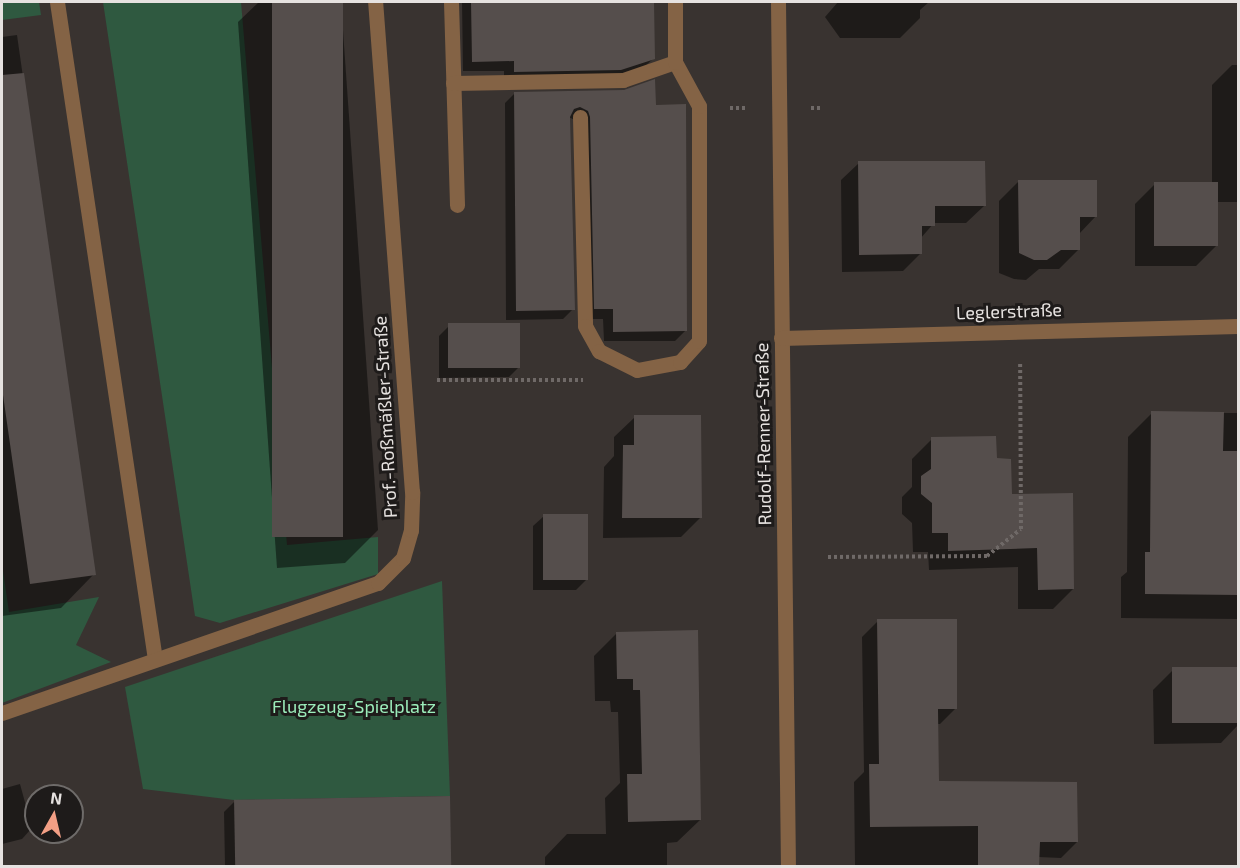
<!DOCTYPE html>
<html>
<head>
<meta charset="utf-8">
<style>
  body { margin:0 }
  #map { position:relative; width:1240px; height:868px; overflow:hidden; background:#393330; font-family:"Exo 2",sans-serif }
  div>[style] { position:absolute }
  [style*='--x'] { left:calc(var(--x)*1px); top:calc(var(--y)*1px); width:calc(var(--w)*1px); rotate:calc(var(--a)*1deg) }
  .green>* { inset:0; background:#2f5940 }
  .shadow>* { inset:0; background:#0007 }
  .building>* { inset:0; background:#554e4c; transform-origin:0 0 }
  .path>* { height:4px; margin-top:-2px; transform-origin:0; background:repeating-linear-gradient(90deg,#6f6967 0 3px,transparent 0 6px) }
  .service>* { height:15px; margin:-7.5px; padding:0 7.5px; transform-origin:7.5px; border-radius:7.5px; background:#846345 }
  .minor>* { height:15px; margin:-7.5px; padding:0 7.5px; transform-origin:7.5px; border-radius:7.5px; background:#846345 }
  span { translate:-50% -50%; white-space:nowrap; text-align:center; line-height:1.15; -webkit-text-stroke:6px #1e1b1a; paint-order:stroke }
  .street-label { font-size:18px; color:#e6e2e0 }
  .park-label { font-size:18px; color:#9cedbb }
  .frame { position:absolute; inset:0; border:3px solid #e6e2e0; pointer-events:none }
  .north { position:absolute; left:24px; top:784px; width:60px; height:60px; box-sizing:border-box; background:#1e1b1a; border:2px solid #6e6b69; border-radius:50%; rotate:8deg; font-size:16px; font-weight:700; line-height:24px; text-align:center; color:#e6e2e0 }
  .north::after { content:''; display:block; margin:auto; width:21px; height:27px; background:#f39f85; clip-path:polygon(50% 0,100% 100%,50% 72%,0 100%) }
</style>
</head>
<body>
<div id="map">
  <div class="green">
    <i style="clip-path:polygon(2px 2px,39px 2px,41px 15px,2px 20px)"></i>
    <i style="clip-path:polygon(103px 2px,241px 2px,287px 545px,378px 537px,378px 574px,220px 623px,195px 616px)"></i>
    <i style="clip-path:polygon(2px 564px,9px 612px,99px 597px,76px 645px,111px 662px,2px 703px)"></i>
    <i style="clip-path:polygon(442px 581px,450px 796px,234px 800px,143px 789px,125px 687px)"></i>
  </div>
  <div class="shadow">
    <i style="clip-path:polygon(259px 2px,341px 2px,378px 530px,345px 563px,277px 568px,238px 22px)"></i>
    <i style="clip-path:polygon(462px 2px,653px 2px,654px 58px,643px 68px,610px 80px,504px 82px,504px 71px,463px 71px)"></i>
    <i style="clip-path:polygon(838px 2px,929px 2px,920px 10px,920px 18px,900px 38px,840px 38px,825px 17px)"></i>
    <i style="clip-path:polygon(17px 35px,94px 574px,61px 608px,2px 616px,2px 37px)"></i>
    <i style="clip-path:polygon(1232px 65px,1238px 65px,1238px 202px,1217px 202px,1217px 245px,1196px 266px,1135px 266px,1135px 204px,1155px 184px,1212px 184px,1212px 85px)"></i>
    <i style="clip-path:polygon(515px 93px,654px 106px,686px 330px,675px 341px,604px 341px,603px 319px,585px 319px,578px 122px,569px 117px,573px 309px,563px 319px,506px 320px,505px 103px)"></i>
    <i style="clip-path:polygon(859px 163px,984px 206px,966px 223px,934px 223px,920px 239px,920px 254px,903px 271px,842px 272px,841px 180px)"></i>
    <i style="clip-path:polygon(1019px 181px,1096px 216px,1079px 234px,1079px 249px,1059px 269px,1039px 269px,1026px 280px,1014px 279px,999px 273px,999px 201px)"></i>
    <i style="clip-path:polygon(449px 326px,519px 367px,509px 377px,439px 378px,439px 336px)"></i>
    <i style="clip-path:polygon(1152px 413px,1238px 413px,1238px 619px,1121px 618px,1121px 577px,1127px 572px,1128px 437px)"></i>
    <i style="clip-path:polygon(635px 417px,701px 517px,681px 537px,603px 538px,604px 467px,614px 456px,614px 437px)"></i>
    <i style="clip-path:polygon(932px 439px,996px 459px,1011px 495px,1073px 589px,1053px 609px,1018px 609px,1018px 567px,929px 570px,928px 552px,913px 552px,912px 523px,902px 514px,902px 497px,912px 487px,912px 459px)"></i>
    <i style="clip-path:polygon(544px 516px,586px 580px,576px 590px,533px 590px,533px 526px)"></i>
    <i style="clip-path:polygon(878px 621px,956px 708px,940px 724px,936px 724px,937px 783px,1077px 842px,1061px 858px,1038px 857px,1038px 866px,855px 866px,854px 782px,864px 772px,862px 637px)"></i>
    <i style="clip-path:polygon(616px 634px,700px 820px,677px 842px,667px 843px,667px 866px,545px 866px,545px 857px,567px 834px,606px 834px,605px 798px,620px 783px,618px 712px,611px 712px,610px 701px,595px 701px,594px 656px)"></i>
    <i style="clip-path:polygon(1238px 668px,1238px 725px,1221px 743px,1154px 744px,1153px 690px,1173px 670px)"></i>
    <i style="clip-path:polygon(20px 784px,32px 828px,22px 839px,2px 844px,2px 789px)"></i>
    <i style="clip-path:polygon(235px 801px,450px 866px,225px 866px,224px 812px)"></i>
  </div>
  <div class="building">
    <i style="left:272px;top:2px;width:71px;height:535px"></i>
    <i style="clip-path:polygon(471px 2px,654px 2px,655px 59px,621px 70px,514px 72px,514px 61px,472px 62px)"></i>
    <i style="clip-path:polygon(24px 73px,96px 575px,30px 584px,2px 388px,2px 75px)"></i>
    <i style="clip-path:polygon(655px 79px,656px 105px,686px 104px,687px 331px,613px 332px,613px 309px,594px 309px,590px 117px,588px 111px,580px 107px,574px 109px,570px 117px,575px 310px,516px 311px,514px 92px,624px 90px)"></i>
    <i style="clip-path:polygon(858px 161px,985px 161px,986px 206px,935px 206px,935px 226px,922px 226px,922px 254px,859px 255px)"></i>
    <i style="clip-path:polygon(1018px 180px,1097px 180px,1097px 217px,1080px 217px,1080px 250px,1061px 250px,1047px 260px,1034px 260px,1019px 253px)"></i>
    <i style="left:1154px;top:182px;width:64px;height:64px"></i>
    <i style="left:520px;top:323px;width:45px;height:72px;rotate:90deg"></i>
    <i style="clip-path:polygon(1151px 411px,1224px 412px,1223px 451px,1239px 451px,1239px 595px,1145px 594px,1145px 552px,1150px 552px)"></i>
    <i style="clip-path:polygon(634px 415px,701px 415px,702px 518px,622px 518px,623px 445px,634px 445px)"></i>
    <i style="clip-path:polygon(996px 436px,997px 458px,1011px 459px,1012px 494px,1073px 493px,1074px 589px,1038px 590px,1037px 548px,948px 551px,948px 533px,932px 533px,932px 503px,921px 494px,921px 476px,931px 469px,931px 437px)"></i>
    <i style="left:588px;top:514px;width:66px;height:45px;rotate:90deg"></i>
    <i style="clip-path:polygon(877px 619px,957px 619px,957px 709px,938px 709px,939px 781px,1077px 782px,1078px 842px,1040px 842px,1039px 867px,978px 867px,978px 826px,870px 827px,869px 764px,879px 764px)"></i>
    <i style="clip-path:polygon(698px 630px,701px 820px,628px 822px,627px 774px,642px 774px,640px 690px,633px 690px,633px 679px,617px 679px,616px 632px)"></i>
    <i style="left:1239px;top:667px;width:56px;height:67px;rotate:90deg"></i>
    <i style="left:450px;top:796px;width:71px;height:216px;rotate:89deg"></i>
  </div>
  <div class="path">
    <i style="--x:730;--y:108;--w:17;--a:0"></i>
    <i style="--x:811;--y:108;--w:12;--a:0"></i>
    <i style="--x:437;--y:380;--w:146;--a:0"></i>
    <i style="--x:828;--y:557;--w:159;--a:-0.4"></i>
    <i style="--x:987;--y:556;--w:43;--a:-38.5"></i>
    <i style="--x:1021;--y:529;--w:166;--a:-90.3"></i>
  </div>
  <div class="service">
    <i style="--x:451;--y:2;--w:203;--a:88.3"></i>
    <i style="--x:453;--y:83;--w:170;--a:-1"></i>
    <i style="--x:623;--y:80;--w:55;--a:-19.1"></i>
    <i style="--x:580;--y:117;--w:209;--a:88.6"></i>
    <i style="--x:585;--y:326;--w:29;--a:61"></i>
    <i style="--x:599;--y:351;--w:42;--a:26.6"></i>
    <i style="--x:637;--y:370;--w:44;--a:-10.5"></i>
    <i style="--x:680;--y:362;--w:28;--a:-48"></i>
    <i style="--x:699;--y:341;--w:235;--a:-90"></i>
    <i style="--x:699;--y:106;--w:50;--a:-118.6"></i>
    <i style="--x:675;--y:62;--w:60;--a:-90"></i>
  </div>
  <div class="minor">
    <i style="--x:57;--y:2;--w:664;--a:81.52"></i>
    <i style="--x:778;--y:2;--w:864;--a:89.34"></i>
    <i style="--x:781;--y:338;--w:457;--a:-1.5"></i>
    <i style="--x:2;--y:713;--w:398;--a:-19.1"></i>
    <i style="--x:378;--y:583;--w:35;--a:-45"></i>
    <i style="--x:403;--y:558;--w:29;--a:-74"></i>
    <i style="--x:411;--y:530;--w:38;--a:-88"></i>
    <i style="--x:412;--y:492;--w:491;--a:-94.3"></i>
  </div>
  <div class="street-label">
    <span style="left:1009px;top:311px;rotate:-2deg">Leglerstraße</span>
    <span style="left:385px;top:417px;rotate:-93deg">Prof.-Roßmäßler-Straße</span>
    <span style="left:763px;top:434px;rotate:-91deg">Rudolf-Renner-Straße</span>
  </div>
  <div class="park-label">
    <span style="left:354px;top:706px">Flugzeug-Spielplatz</span>
  </div>
  <div class="frame"></div>
  <div class="north">N</div>
</div>
</body>
</html>
